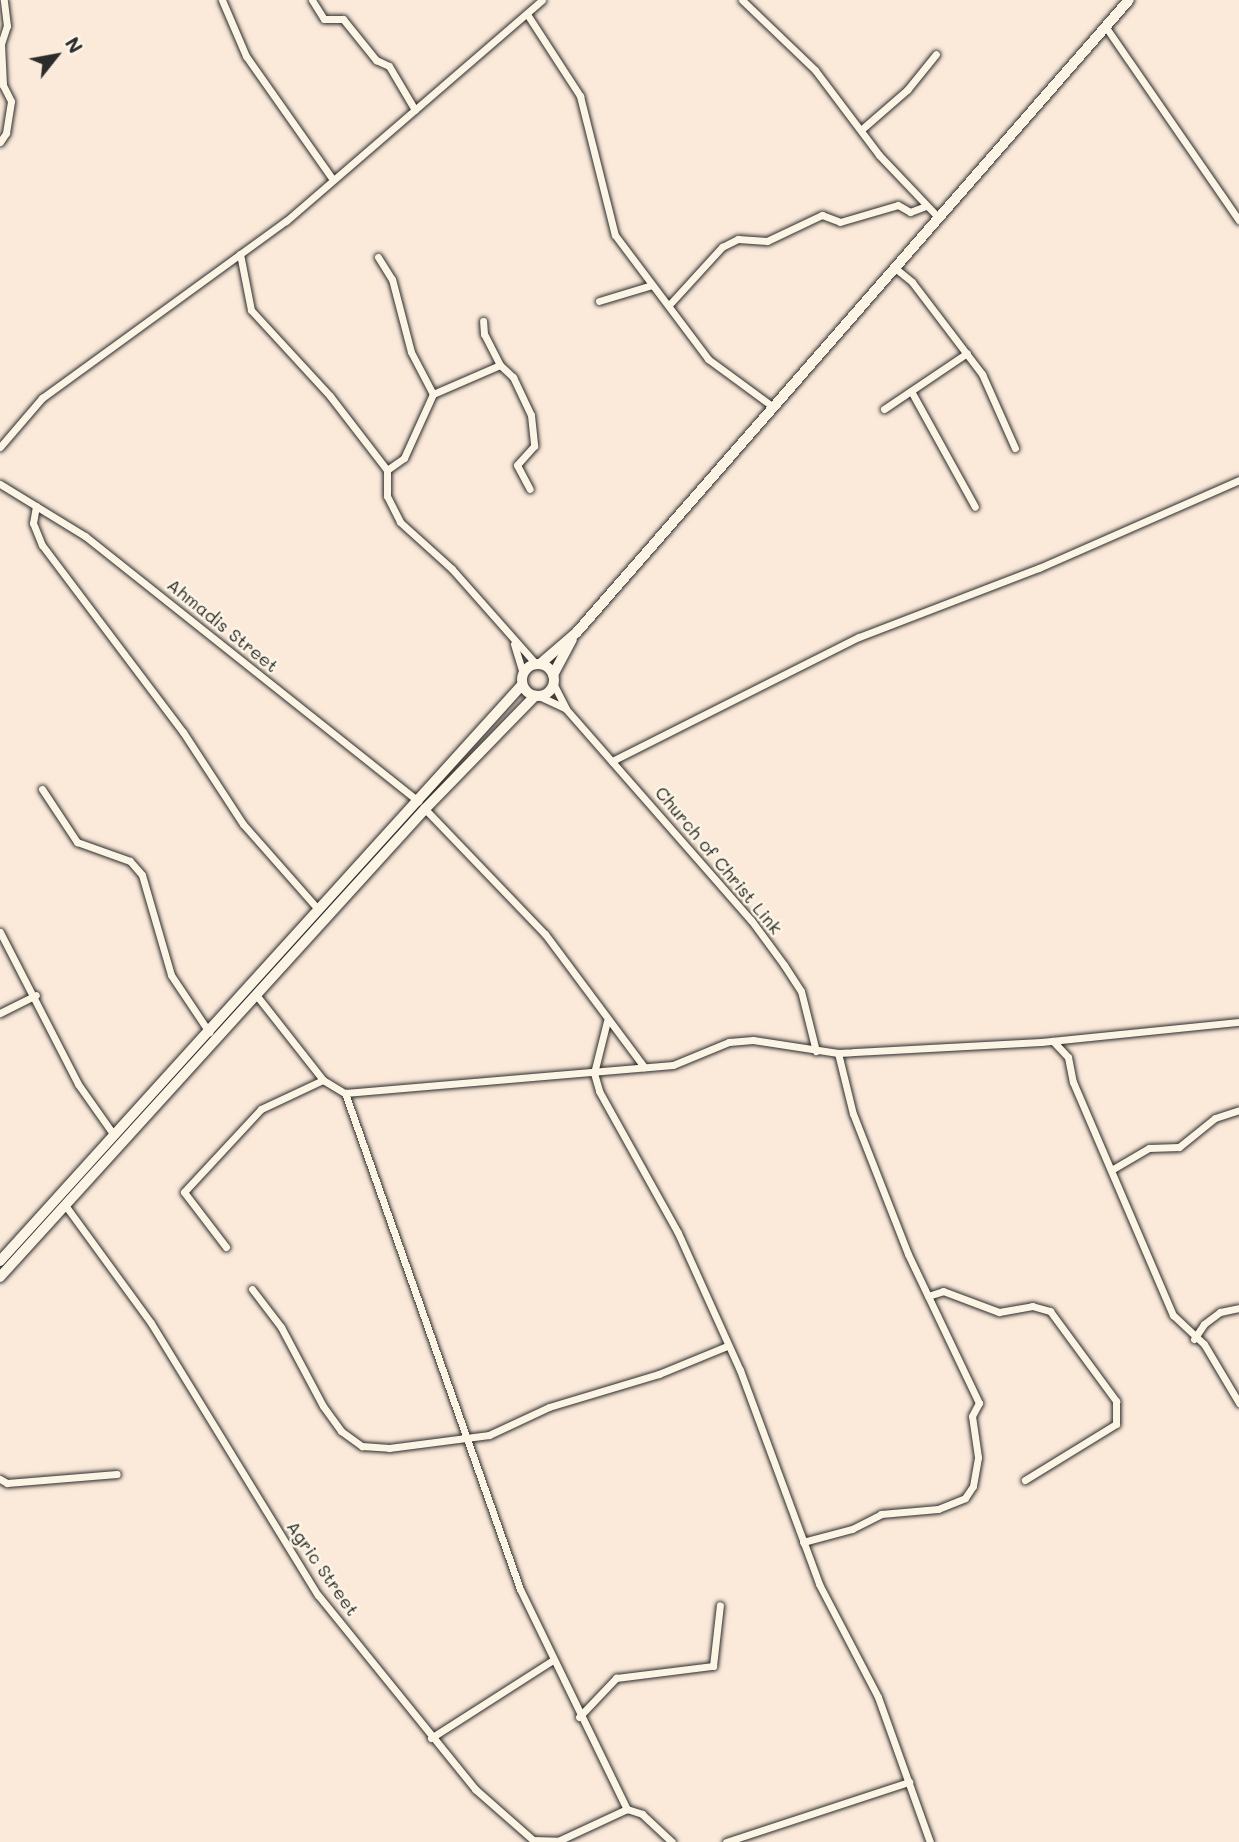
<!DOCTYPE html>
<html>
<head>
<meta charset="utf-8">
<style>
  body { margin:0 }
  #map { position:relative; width:1239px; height:1842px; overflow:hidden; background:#fbeada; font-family:Mali,sans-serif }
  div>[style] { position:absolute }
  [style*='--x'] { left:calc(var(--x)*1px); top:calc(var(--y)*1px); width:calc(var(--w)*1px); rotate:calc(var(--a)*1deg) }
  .roads { filter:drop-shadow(0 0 2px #2b2b2b) drop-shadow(0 0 2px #2b2b2b) }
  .minor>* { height:7px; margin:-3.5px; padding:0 3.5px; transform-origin:3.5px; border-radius:3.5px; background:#fcf5e5 }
  .trunk>* { height:10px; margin:-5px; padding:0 5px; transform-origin:5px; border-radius:5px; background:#fcf5e5 }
  .trunk>.ring { margin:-5px; padding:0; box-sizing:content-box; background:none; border:10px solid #fcf5e5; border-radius:50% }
  span { translate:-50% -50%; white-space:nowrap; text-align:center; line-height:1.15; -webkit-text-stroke:5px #fcf5e5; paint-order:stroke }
  .street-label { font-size:18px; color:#2b2b2b }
  .north { position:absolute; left:21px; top:21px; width:70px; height:70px; -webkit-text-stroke:5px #fcf5e5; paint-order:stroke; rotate:59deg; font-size:19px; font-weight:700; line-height:28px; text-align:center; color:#2b2b2b }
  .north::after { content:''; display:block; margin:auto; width:24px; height:32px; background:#2b2b2b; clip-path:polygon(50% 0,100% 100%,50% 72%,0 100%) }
</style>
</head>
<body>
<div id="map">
  <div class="roads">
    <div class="minor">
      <i style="--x:222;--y:0;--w:61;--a:66.8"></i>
      <i style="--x:246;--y:56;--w:151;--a:54.9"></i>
      <i style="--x:312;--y:0;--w:22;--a:58"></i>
      <i style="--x:324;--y:19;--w:19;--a:0"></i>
      <i style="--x:343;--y:19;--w:53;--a:51.2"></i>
      <i style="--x:376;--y:60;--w:14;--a:25"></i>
      <i style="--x:389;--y:66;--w:51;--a:59.4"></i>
      <i style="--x:742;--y:0;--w:101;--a:43.8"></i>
      <i style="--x:815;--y:70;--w:106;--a:53"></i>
      <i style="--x:879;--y:155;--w:84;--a:46.4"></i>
      <i style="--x:527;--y:14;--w:98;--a:57.1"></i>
      <i style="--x:580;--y:96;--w:143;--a:75.9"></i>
      <i style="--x:615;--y:235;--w:155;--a:53.1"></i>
      <i style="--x:708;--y:359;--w:79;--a:36.3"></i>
      <i style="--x:1105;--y:26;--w:236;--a:55.4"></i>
      <i style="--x:862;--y:129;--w:60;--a:-40.9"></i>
      <i style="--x:907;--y:90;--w:46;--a:-51.1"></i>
      <i style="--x:0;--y:142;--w:11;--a:-56"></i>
      <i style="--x:6;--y:133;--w:32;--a:-81"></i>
      <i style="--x:11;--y:101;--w:18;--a:-117"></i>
      <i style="--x:3;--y:85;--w:41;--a:-92.8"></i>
      <i style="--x:1;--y:44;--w:19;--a:-72"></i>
      <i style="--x:7;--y:26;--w:26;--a:-97"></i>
      <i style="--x:240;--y:254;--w:57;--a:78.9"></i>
      <i style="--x:251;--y:310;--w:117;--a:47.4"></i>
      <i style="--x:330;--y:396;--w:93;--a:52.4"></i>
      <i style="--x:387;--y:470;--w:26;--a:90"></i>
      <i style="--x:387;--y:496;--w:29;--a:63"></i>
      <i style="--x:400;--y:522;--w:70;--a:42.1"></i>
      <i style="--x:452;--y:569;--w:127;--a:48.5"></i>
      <i style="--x:378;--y:257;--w:26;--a:58"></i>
      <i style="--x:392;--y:279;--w:75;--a:75.4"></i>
      <i style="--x:411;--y:352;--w:47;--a:62.4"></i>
      <i style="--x:433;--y:394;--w:70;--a:114.4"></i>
      <i style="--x:404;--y:458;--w:21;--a:145"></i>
      <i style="--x:895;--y:268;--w:22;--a:39"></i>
      <i style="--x:912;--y:282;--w:116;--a:52.7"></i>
      <i style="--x:982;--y:374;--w:81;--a:66"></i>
      <i style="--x:599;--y:301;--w:55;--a:-16.8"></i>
      <i style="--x:669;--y:305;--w:79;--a:-47.6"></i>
      <i style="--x:722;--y:247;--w:18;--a:-27"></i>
      <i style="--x:738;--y:239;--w:29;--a:4"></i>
      <i style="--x:767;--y:241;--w:61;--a:-25.3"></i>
      <i style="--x:822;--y:215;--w:19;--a:21"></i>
      <i style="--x:840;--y:222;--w:60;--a:-16.3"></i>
      <i style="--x:898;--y:205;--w:14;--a:30"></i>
      <i style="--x:910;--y:212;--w:17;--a:-21"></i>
      <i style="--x:500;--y:365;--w:18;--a:43"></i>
      <i style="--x:513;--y:377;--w:42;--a:64.7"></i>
      <i style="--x:531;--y:415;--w:31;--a:84"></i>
      <i style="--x:534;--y:446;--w:25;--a:132"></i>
      <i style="--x:517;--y:465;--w:27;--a:62"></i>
      <i style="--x:911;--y:391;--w:132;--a:61.1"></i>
      <i style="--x:433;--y:394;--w:73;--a:-23.4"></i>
      <i style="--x:500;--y:365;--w:35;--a:-117"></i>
      <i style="--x:484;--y:334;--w:13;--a:-94"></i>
      <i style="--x:884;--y:409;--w:100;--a:-34"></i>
      <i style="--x:0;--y:447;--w:65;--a:-49.4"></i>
      <i style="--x:42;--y:398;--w:301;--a:-36"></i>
      <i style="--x:286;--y:221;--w:338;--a:-40.8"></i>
      <i style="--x:0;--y:484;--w:100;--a:31.5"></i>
      <i style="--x:85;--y:536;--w:426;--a:38.5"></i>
      <i style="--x:36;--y:506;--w:17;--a:100"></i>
      <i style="--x:33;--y:523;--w:24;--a:68"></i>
      <i style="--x:42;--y:545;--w:234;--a:53"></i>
      <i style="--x:183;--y:732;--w:110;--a:56.9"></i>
      <i style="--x:243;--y:824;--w:113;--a:48.6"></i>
      <i style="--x:514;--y:644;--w:30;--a:73"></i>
      <i style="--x:553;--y:683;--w:29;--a:63"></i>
      <i style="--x:566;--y:709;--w:281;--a:48.8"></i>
      <i style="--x:751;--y:920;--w:56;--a:53.7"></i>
      <i style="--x:784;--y:965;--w:31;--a:57"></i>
      <i style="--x:801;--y:991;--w:62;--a:76"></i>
      <i style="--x:539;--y:696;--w:29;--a:25"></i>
      <i style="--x:612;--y:761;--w:276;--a:-26.7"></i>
      <i style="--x:859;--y:637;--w:193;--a:-21"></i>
      <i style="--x:1039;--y:568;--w:219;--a:-23.7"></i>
      <i style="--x:42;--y:789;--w:64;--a:56.6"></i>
      <i style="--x:77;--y:842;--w:56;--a:19.7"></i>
      <i style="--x:130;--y:861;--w:18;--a:49"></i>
      <i style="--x:142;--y:875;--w:104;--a:73.8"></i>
      <i style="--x:171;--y:975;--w:69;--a:56.3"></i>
      <i style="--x:425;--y:809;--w:173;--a:46.2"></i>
      <i style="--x:545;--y:934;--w:166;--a:53.3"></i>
      <i style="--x:0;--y:932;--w:171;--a:62.8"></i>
      <i style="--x:78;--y:1084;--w:62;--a:54.8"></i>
      <i style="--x:257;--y:996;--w:107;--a:51.8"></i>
      <i style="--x:323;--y:1080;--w:26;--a:31"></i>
      <i style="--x:345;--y:1093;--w:329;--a:-4.9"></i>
      <i style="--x:673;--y:1065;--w:61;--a:-22.3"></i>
      <i style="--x:729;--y:1042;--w:24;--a:-5"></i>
      <i style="--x:753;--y:1040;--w:86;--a:8.7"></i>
      <i style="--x:838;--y:1053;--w:203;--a:-3.1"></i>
      <i style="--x:1041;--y:1042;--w:199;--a:-5.8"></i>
      <i style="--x:0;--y:1013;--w:40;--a:-26.6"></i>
      <i style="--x:607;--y:1021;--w:54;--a:104"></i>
      <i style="--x:594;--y:1073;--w:19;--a:74"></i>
      <i style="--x:599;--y:1091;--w:162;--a:60.9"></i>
      <i style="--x:678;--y:1233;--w:150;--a:65.7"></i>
      <i style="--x:740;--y:1370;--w:228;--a:69.7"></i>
      <i style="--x:819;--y:1584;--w:127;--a:62.4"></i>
      <i style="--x:878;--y:1697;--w:154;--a:70.3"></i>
      <i style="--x:1053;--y:1041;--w:22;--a:47"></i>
      <i style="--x:1068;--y:1057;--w:25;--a:79"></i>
      <i style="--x:1073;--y:1082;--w:254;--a:66.8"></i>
      <i style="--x:1173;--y:1315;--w:42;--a:43.1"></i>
      <i style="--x:1204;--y:1344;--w:69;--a:59.3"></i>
      <i style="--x:345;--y:1093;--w:526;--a:70.57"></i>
      <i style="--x:520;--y:1589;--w:245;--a:64.1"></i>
      <i style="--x:627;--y:1809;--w:16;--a:18"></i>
      <i style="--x:642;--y:1814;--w:41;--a:43"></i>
      <i style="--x:1113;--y:1169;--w:42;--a:-30.3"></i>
      <i style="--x:1149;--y:1148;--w:30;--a:-2"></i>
      <i style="--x:1179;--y:1147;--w:46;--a:-38.9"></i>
      <i style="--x:1215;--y:1118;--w:25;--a:-18"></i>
      <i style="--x:65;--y:1205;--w:146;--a:53.9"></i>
      <i style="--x:151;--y:1323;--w:319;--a:58.5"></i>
      <i style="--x:318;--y:1595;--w:250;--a:51"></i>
      <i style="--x:475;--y:1789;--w:77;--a:41.3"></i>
      <i style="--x:533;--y:1840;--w:25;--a:2"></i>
      <i style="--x:558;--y:1841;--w:76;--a:-24.9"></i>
      <i style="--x:226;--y:1247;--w:69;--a:-127.4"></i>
      <i style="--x:184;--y:1192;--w:113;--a:-47.1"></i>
      <i style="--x:261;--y:1109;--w:68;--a:-25.1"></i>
      <i style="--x:252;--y:1289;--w:48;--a:52.7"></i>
      <i style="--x:281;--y:1327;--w:89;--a:62"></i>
      <i style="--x:323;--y:1406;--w:31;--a:54"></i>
      <i style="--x:341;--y:1431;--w:26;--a:36"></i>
      <i style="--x:362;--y:1446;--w:27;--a:4"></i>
      <i style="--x:389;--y:1448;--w:101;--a:-7.4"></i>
      <i style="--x:489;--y:1435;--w:66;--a:-25"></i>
      <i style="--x:549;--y:1407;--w:115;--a:-16.7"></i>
      <i style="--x:659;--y:1374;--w:74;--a:-22.4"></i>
      <i style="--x:928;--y:1296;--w:16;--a:-18"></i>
      <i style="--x:943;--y:1291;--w:60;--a:20.6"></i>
      <i style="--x:999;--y:1312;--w:34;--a:-10"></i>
      <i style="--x:1032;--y:1306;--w:19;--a:16"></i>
      <i style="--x:1050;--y:1311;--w:112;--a:53.7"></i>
      <i style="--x:1116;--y:1401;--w:23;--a:90"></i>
      <i style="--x:1116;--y:1424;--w:107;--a:148.4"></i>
      <i style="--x:1194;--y:1339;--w:18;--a:-56"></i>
      <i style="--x:1204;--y:1324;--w:20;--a:-37"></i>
      <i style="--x:1220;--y:1312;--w:19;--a:-12"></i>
      <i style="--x:0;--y:1479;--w:8;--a:30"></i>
      <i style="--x:7;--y:1483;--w:110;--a:-4.7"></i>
      <i style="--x:803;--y:1542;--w:51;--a:-14.9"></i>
      <i style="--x:852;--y:1529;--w:33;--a:-27"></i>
      <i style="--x:881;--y:1514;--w:57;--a:-5"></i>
      <i style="--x:938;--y:1509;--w:29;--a:-22"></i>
      <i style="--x:965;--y:1498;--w:14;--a:-56"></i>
      <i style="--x:973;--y:1486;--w:29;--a:-80"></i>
      <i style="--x:978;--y:1457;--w:41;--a:-98.3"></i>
      <i style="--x:972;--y:1416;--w:15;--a:-62"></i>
      <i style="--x:979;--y:1403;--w:165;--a:-115.5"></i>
      <i style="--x:908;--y:1254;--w:150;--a:-111.4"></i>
      <i style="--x:853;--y:1114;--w:63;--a:-103.8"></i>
      <i style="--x:579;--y:1717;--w:54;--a:-46.5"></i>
      <i style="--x:616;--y:1678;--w:98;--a:-7.1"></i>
      <i style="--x:713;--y:1666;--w:61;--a:-83.5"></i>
      <i style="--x:431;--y:1738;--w:145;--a:-32.6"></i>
      <i style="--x:726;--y:1842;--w:193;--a:-18.2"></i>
    </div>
    <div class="trunk">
      <i style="--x:540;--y:664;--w:49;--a:-40.9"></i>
      <i style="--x:577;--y:632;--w:839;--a:-48.87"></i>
      <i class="ring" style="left:522px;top:664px;width:22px;height:22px"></i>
      <i style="--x:553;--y:675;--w:40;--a:-62"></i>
      <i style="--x:0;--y:1261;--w:777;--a:-47.82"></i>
      <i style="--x:0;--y:1277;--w:632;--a:-47.76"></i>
      <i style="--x:425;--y:809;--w:158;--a:-45.8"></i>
    </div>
  </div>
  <div class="street-label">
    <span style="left:223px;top:625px;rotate:39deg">Ahmadis Street</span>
    <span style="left:719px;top:860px;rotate:50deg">Church of Christ Link</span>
    <span style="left:323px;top:1568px;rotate:55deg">Agric Street</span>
  </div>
  <div class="north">N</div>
</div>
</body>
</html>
